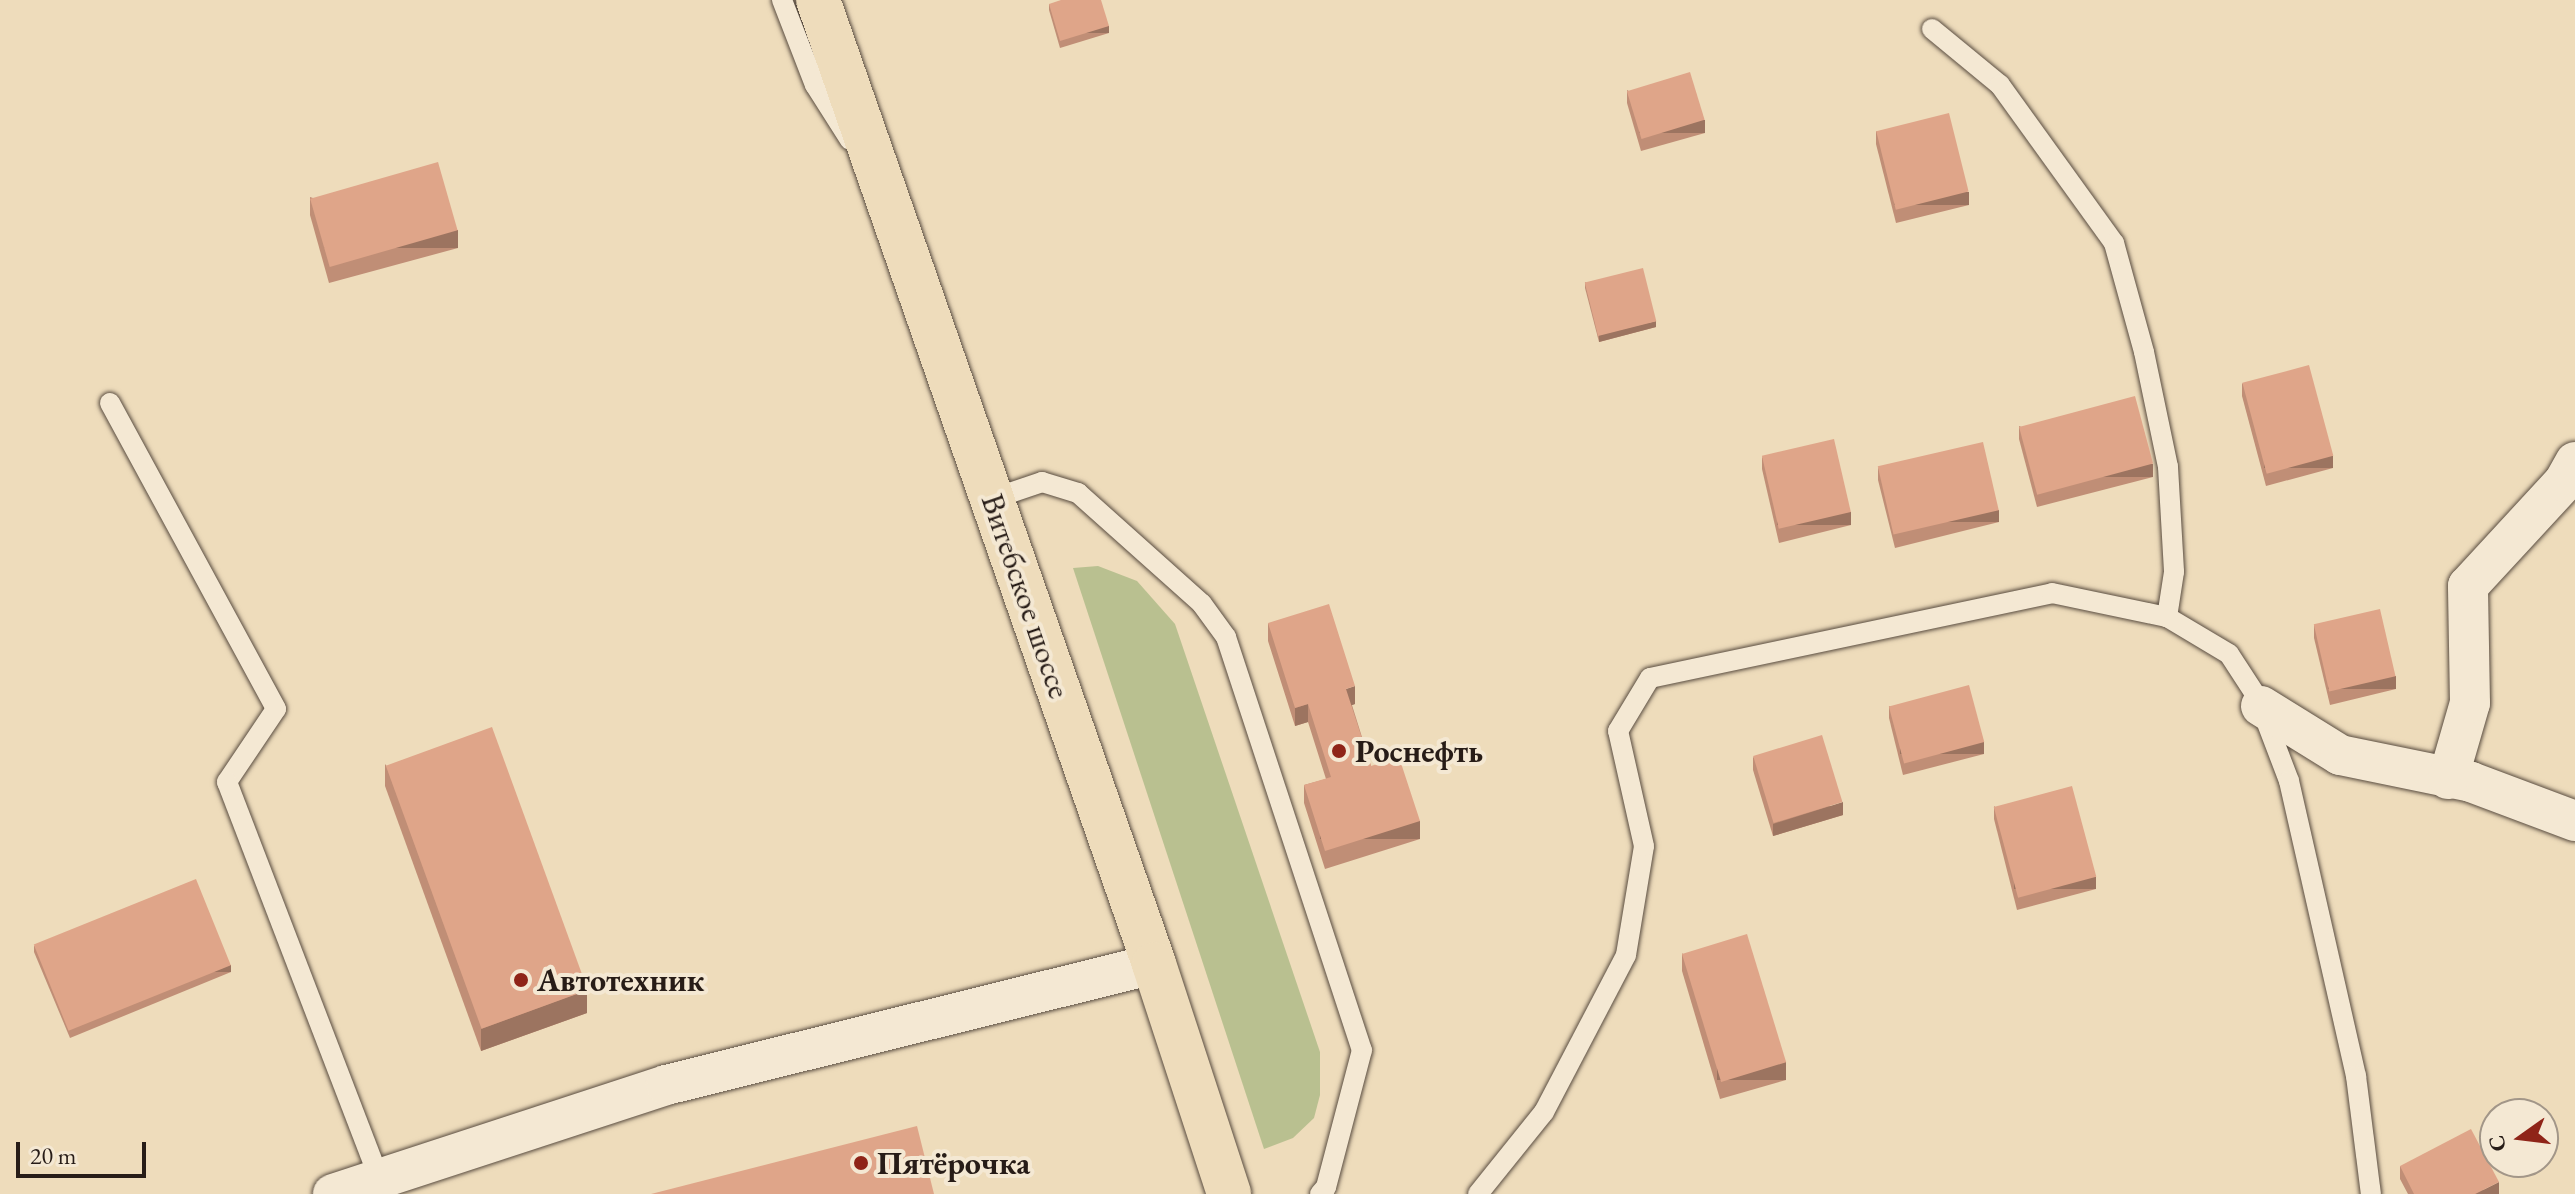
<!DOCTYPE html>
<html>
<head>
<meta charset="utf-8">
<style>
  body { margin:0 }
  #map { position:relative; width:2575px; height:1194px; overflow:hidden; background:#eedcbb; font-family:"EB Garamond",serif }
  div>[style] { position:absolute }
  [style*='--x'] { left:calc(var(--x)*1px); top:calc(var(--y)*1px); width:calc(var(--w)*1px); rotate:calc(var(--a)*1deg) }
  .green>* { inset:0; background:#b9c090 }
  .roads { filter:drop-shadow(0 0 2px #594c40) drop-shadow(0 0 2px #594c40) }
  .service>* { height:20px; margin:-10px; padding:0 10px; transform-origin:10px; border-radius:10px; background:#f4e8d3 }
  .minor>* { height:40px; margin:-20px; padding:0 20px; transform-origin:20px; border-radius:20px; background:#f4e8d3 }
  .primary>* { height:44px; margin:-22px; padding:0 22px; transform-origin:22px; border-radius:22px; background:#eedcbb }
  .wall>* { inset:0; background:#c08e76 }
  .shaded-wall>* { inset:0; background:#9c7460; transform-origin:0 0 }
  .building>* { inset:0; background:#dfa589; transform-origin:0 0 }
  .dots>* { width:22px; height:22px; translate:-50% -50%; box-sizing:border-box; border:4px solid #f4e8d3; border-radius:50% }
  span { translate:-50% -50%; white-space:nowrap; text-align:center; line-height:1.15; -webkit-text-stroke:8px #f4e8d3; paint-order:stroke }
  .street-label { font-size:32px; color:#271c17 }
  .poi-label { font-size:32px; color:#271c17; font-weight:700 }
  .left { translate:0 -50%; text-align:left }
  .north { position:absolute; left:2479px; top:1098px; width:80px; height:80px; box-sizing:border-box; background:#f4e8d3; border:2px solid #a29688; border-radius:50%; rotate:256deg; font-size:22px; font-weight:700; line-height:32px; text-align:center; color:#271c17 }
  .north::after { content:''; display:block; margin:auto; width:28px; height:36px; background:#8f2418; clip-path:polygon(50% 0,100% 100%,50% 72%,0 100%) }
  .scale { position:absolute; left:16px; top:1142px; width:130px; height:36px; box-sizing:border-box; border:4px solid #271c17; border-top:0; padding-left:10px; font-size:24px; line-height:28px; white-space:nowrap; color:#271c17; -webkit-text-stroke:6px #f4e8d3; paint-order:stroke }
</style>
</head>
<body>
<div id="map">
  <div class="green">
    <i style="clip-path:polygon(1098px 566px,1137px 581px,1175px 624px,1320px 1052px,1320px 1095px,1314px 1118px,1293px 1138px,1264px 1149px,1073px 568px)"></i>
  </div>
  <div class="roads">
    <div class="service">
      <i style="--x:782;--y:0;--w:91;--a:68.8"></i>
      <i style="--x:815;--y:85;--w:65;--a:57.5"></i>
      <i style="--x:1932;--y:29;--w:88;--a:39.5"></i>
      <i style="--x:2000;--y:85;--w:195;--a:54.2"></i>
      <i style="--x:2114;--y:243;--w:113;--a:74.6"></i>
      <i style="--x:2144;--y:352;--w:117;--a:78.2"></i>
      <i style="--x:2168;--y:467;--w:105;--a:86.7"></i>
      <i style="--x:2174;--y:572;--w:46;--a:98.8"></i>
      <i style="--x:110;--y:403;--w:348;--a:61.5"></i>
      <i style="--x:276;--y:709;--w:88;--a:123.9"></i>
      <i style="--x:227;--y:782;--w:426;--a:69"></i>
      <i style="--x:992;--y:499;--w:53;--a:-18.8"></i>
      <i style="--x:1042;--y:482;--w:38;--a:17"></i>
      <i style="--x:1078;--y:493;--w:166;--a:41.8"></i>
      <i style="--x:1202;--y:604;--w:41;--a:54"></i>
      <i style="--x:1226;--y:637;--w:435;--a:71.8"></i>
      <i style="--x:1362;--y:1050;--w:142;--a:104.7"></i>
      <i style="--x:1326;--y:1187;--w:9;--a:131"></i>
      <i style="--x:1478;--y:1194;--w:105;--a:-51.2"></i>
      <i style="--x:1544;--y:1112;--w:177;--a:-62.4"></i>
      <i style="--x:1626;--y:955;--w:110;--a:-80.6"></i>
      <i style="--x:1644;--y:846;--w:118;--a:-102.7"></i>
      <i style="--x:1618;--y:731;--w:62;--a:-58.9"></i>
      <i style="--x:1650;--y:678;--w:411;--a:-11.9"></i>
      <i style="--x:2052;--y:593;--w:117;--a:11.8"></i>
      <i style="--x:2167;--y:617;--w:72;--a:30.8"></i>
      <i style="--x:2229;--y:654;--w:51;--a:56.9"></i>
      <i style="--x:2257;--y:697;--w:90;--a:69.1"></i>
      <i style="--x:2289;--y:781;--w:303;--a:77.2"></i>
      <i style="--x:2356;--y:1076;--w:119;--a:82.8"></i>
    </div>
    <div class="minor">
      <i style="--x:2261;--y:706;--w:93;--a:31.8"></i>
      <i style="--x:2340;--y:755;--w:134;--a:11.6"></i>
      <i style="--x:2471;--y:782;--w:111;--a:20.6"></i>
      <i style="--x:2448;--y:779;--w:79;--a:-73.9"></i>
      <i style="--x:2470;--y:703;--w:117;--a:-91"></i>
      <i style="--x:2468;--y:586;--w:142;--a:-47.3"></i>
      <i style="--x:2564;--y:482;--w:23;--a:-61"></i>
      <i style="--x:333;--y:1194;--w:350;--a:-18.1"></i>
      <i style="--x:666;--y:1085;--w:503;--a:-13.93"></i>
    </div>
    <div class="primary">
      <i style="--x:818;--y:0;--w:1021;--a:70.78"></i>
      <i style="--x:1154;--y:964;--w:242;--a:71.9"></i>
    </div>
  </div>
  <div class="wall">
    <i style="clip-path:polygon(1049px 4px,1109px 33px,1060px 48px,1049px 10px)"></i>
    <i style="clip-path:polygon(1627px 90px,1705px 133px,1641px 151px,1627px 103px)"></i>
    <i style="clip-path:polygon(1876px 131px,1969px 205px,1896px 223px,1876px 144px)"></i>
    <i style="clip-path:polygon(310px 197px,458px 248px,329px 283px,310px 215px)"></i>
    <i style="clip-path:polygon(1585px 282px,1656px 327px,1599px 342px,1585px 288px)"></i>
    <i style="clip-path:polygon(2242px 383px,2333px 468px,2266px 486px,2242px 396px)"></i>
    <i style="clip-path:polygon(2019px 426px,2153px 477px,2037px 507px,2019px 439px)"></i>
    <i style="clip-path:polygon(1762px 457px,1851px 525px,1779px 543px,1762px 469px)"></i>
    <i style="clip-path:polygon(1878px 468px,1999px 522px,1895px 548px,1878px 480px)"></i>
    <i style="clip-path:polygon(1268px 623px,1355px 704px,1352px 705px,1371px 766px,1420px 839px,1325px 869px,1304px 803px,1304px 785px,1326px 779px,1308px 722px,1295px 726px,1268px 641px)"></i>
    <i style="clip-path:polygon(2314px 625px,2396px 689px,2330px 705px,2314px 638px)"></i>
    <i style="clip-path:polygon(1889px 706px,1984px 754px,1903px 775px,1889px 718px)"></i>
    <i style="clip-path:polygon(1753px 757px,1843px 815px,1773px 836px,1753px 770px)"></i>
    <i style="clip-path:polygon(385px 764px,587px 1013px,481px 1051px,385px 786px)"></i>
    <i style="clip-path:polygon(1994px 806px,2096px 889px,2017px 910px,1994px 819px)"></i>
    <i style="clip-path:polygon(34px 946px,231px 972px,70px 1038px,34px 952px)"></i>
    <i style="clip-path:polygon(1682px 953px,1786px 1080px,1720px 1099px,1682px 971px)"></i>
    <i style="clip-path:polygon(2400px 1166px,2499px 1194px,2408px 1194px,2400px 1179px)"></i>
  </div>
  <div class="shaded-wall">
    <i style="left:1109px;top:26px;width:7px;height:51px;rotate:90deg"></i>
    <i style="left:1705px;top:120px;width:13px;height:66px;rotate:90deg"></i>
    <i style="left:1969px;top:192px;width:13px;height:75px;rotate:90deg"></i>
    <i style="left:458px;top:230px;width:18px;height:134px;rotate:90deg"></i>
    <i style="clip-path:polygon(1656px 321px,1656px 327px,1599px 342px,1599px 335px)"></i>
    <i style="left:2333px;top:456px;width:12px;height:69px;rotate:90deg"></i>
    <i style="left:2153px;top:464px;width:13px;height:120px;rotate:90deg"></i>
    <i style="left:1999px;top:510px;width:12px;height:107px;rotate:90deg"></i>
    <i style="left:1851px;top:512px;width:13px;height:74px;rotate:90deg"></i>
    <i style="left:2396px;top:676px;width:13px;height:68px;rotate:90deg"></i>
    <i style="clip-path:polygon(1355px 686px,1355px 704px,1346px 707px,1346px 689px)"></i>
    <i style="clip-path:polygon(1308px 704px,1308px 722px,1295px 726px,1295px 708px)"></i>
    <i style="left:1984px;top:742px;width:12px;height:84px;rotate:90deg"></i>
    <i style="clip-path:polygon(1843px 802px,1843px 815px,1773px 836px,1773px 824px)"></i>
    <i style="left:1420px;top:821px;width:18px;height:100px;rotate:90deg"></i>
    <i style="left:2096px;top:877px;width:12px;height:82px;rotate:90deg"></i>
    <i style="left:231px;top:965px;width:7px;height:174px;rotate:90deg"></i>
    <i style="clip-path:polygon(587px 990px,587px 1013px,481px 1051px,481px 1029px)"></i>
    <i style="left:1786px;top:1062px;width:18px;height:69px;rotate:90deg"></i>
    <i style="clip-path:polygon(2499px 1182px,2499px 1194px,2475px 1194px)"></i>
  </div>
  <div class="building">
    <i style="clip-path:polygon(1061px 0,1101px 0,1109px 26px,1060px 41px,1049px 4px)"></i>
    <i style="left:1690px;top:72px;width:50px;height:66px;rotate:73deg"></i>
    <i style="left:1949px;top:113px;width:81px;height:75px;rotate:76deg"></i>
    <i style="left:438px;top:162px;width:71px;height:133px;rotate:74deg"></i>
    <i style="left:1643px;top:268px;width:55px;height:60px;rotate:76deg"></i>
    <i style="left:2309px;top:365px;width:94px;height:69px;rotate:75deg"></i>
    <i style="left:2135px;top:396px;width:70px;height:120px;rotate:75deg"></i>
    <i style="left:1834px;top:439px;width:75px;height:74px;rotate:77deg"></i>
    <i style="left:1983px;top:442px;width:70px;height:108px;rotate:77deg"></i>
    <i style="clip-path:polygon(1329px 604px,1355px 686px,1346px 689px,1371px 766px,1399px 757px,1420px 821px,1325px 851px,1304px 785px,1331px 777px,1308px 704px,1295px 708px,1268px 623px)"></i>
    <i style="left:2380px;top:609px;width:69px;height:68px;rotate:77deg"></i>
    <i style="left:1969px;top:685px;width:59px;height:83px;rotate:75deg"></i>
    <i style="left:492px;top:727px;width:280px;height:113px;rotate:70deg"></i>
    <i style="left:1822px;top:735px;width:70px;height:72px;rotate:73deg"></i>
    <i style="left:2072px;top:786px;width:94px;height:81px;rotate:75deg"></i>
    <i style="left:196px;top:879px;width:93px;height:175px;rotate:68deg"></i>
    <i style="left:1747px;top:934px;width:134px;height:68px;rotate:73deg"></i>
    <i style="clip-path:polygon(917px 1126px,934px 1194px,651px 1194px)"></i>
    <i style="clip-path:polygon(2471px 1129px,2499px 1182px,2475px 1194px,2414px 1194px,2400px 1166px)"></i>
  </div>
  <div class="dots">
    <i style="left:1339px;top:751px;background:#8f2418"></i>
    <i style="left:521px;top:980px;background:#8f2418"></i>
    <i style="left:861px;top:1163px;background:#8f2418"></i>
  </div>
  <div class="street-label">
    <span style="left:1026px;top:596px;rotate:71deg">Витебское шоссе</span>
  </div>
  <div class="poi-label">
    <span class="left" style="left:1355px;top:751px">Роснефть</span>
    <span class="left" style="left:537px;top:980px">Автотехник</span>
    <span class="left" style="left:877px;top:1163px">Пятёрочка</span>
  </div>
  <div class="north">С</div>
  <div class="scale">20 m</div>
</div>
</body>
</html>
